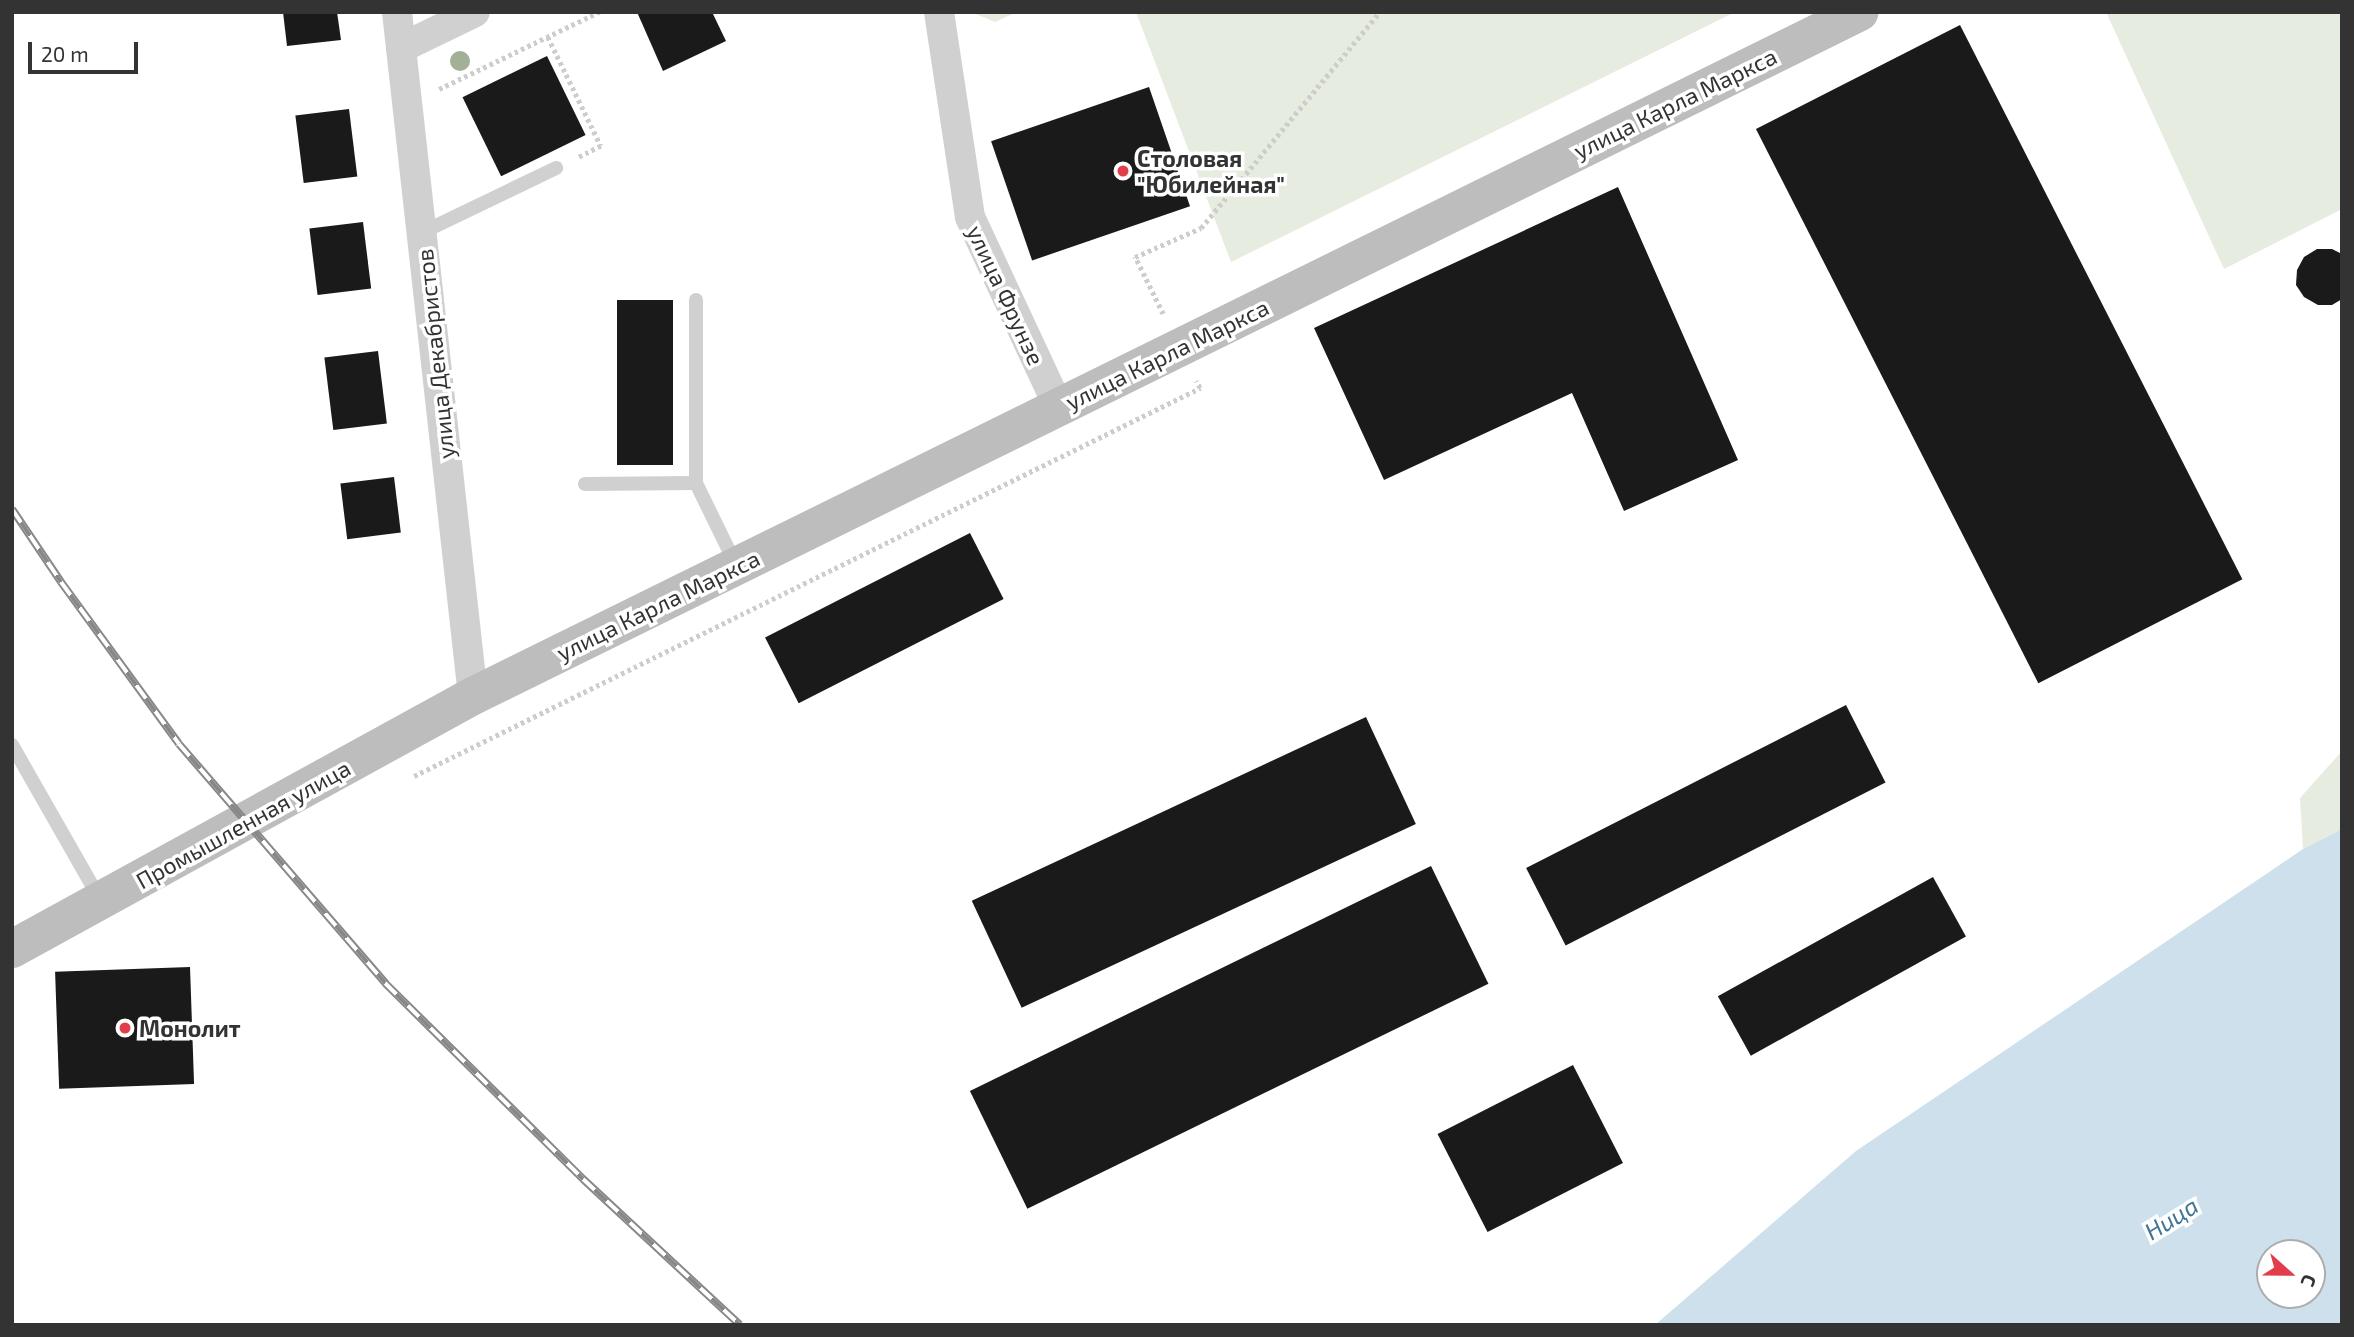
<!DOCTYPE html>
<html>
<head>
<meta charset="utf-8">
<style>
  body { margin:0 }
  #map { position:relative; width:2354px; height:1337px; overflow:hidden; background:#fff; font-family:"Exo 2",sans-serif }
  div>[style] { position:absolute }
  [style*='--x'] { left:calc(var(--x)*1px); top:calc(var(--y)*1px); width:calc(var(--w)*1px); rotate:calc(var(--a)*1deg) }
  .green>* { inset:0; background:#e6ecdf }
  .water>* { inset:0; background:#cde0eb }
  .building>* { inset:0; background:#1a1a1a; transform-origin:0 0 }
  .path>* { height:4.5px; margin-top:-2.25px; transform-origin:0; background:repeating-linear-gradient(90deg,#cdcdcd 0 3.5px,transparent 0 7px) }
  .lane>* { height:14px; margin:-7px; padding:0 7px; transform-origin:7px; border-radius:7px; background:#d0d0d0 }
  .street>* { height:30px; margin:-15px; padding:0 15px; transform-origin:15px; border-radius:15px; background:#d0d0d0 }
  .secondary>* { height:38px; margin:-19px; padding:0 19px; transform-origin:19px; border-radius:19px; background:#bdbdbd }
  .rail>* { height:8px; margin-top:-4px; transform-origin:0; background:repeating-linear-gradient(90deg,#fff 0 16px,#888 0 32px); box-sizing:border-box; border-block:2px solid #888 }
  .trees>* { width:20px; height:20px; margin:-10px; border-radius:50%; background:#a2b096 }
  .dots>* { width:19px; height:19px; translate:-50% -50%; box-sizing:border-box; border:4px solid #fff; border-radius:50% }
  span { translate:-50% -50%; white-space:nowrap; text-align:center; line-height:1.15; -webkit-text-stroke:7px #fff; paint-order:stroke }
  .street-label { font-size:23px; color:#333 }
  .poi-label { font-size:23px; color:#333; font-weight:700 }
  .left { translate:0 -50%; text-align:left }
  .water-label { font-size:24px; color:#417595; font-style:italic }
  .frame { position:absolute; inset:0; border:14px solid #333; pointer-events:none }
  .north { position:absolute; left:2256px; top:1239px; width:70px; height:70px; box-sizing:border-box; background:#fff; border:2px solid #adadad; border-radius:50%; rotate:111deg; font-size:19px; font-weight:700; line-height:28px; text-align:center; color:#333 }
  .north::after { content:''; display:block; margin:auto; width:24px; height:32px; background:#e23d4a; clip-path:polygon(50% 0,100% 100%,50% 72%,0 100%) }
  .scale { position:absolute; left:28px; top:42px; width:110px; height:32px; box-sizing:border-box; border:4px solid #333; border-top:0; padding-left:9px; font-size:21px; line-height:24px; white-space:nowrap; color:#333; -webkit-text-stroke:5px #fff; paint-order:stroke }
</style>
</head>
<body>
<div id="map">
  <div class="green">
    <i style="clip-path:polygon(971px 12px,1017px 12px,995px 22px)"></i>
    <i style="clip-path:polygon(1136px 12px,1735px 12px,1231px 262px)"></i>
    <i style="clip-path:polygon(2106px 12px,2342px 12px,2342px 209px,2224px 269px)"></i>
    <i style="clip-path:polygon(2342px 751px,2342px 829px,2303px 849px,2300px 798px)"></i>
  </div>
  <div class="water">
    <i style="clip-path:polygon(evenodd,2342px 829px,2342px 1325px,1655px 1325px,1856px 1151px,2303px 849px,2342px 829px,2270px 1253px,2312px 1253px,2312px 1295px,2270px 1295px,2270px 1253px)"></i>
  </div>
  <div class="building">
    <i style="clip-path:polygon(283px 12px,337px 12px,341px 40px,287px 46px)"></i>
    <i style="clip-path:polygon(637px 12px,712px 12px,726px 41px,663px 71px)"></i>
    <i style="left:1960px;top:25px;width:622px;height:229px;rotate:63deg"></i>
    <i style="left:547px;top:56px;width:88px;height:94px;rotate:64deg"></i>
    <i style="left:1149px;top:87px;width:126px;height:167px;rotate:71deg"></i>
    <i style="left:349px;top:109px;width:68px;height:54px;rotate:83deg"></i>
    <i style="clip-path:polygon(1618px 187px,1738px 460px,1624px 511px,1572px 393px,1384px 480px,1314px 328px)"></i>
    <i style="left:363px;top:222px;width:67px;height:54px;rotate:83deg"></i>
    <i style="clip-path:polygon(2317px 249px,2332px 249px,2342px 254px,2342px 299px,2332px 305px,2318px 305px,2304px 297px,2296px 285px,2297px 270px,2304px 257px)"></i>
    <i style="left:617px;top:300px;width:56px;height:165px"></i>
    <i style="left:378px;top:351px;width:73px;height:54px;rotate:83deg"></i>
    <i style="left:394px;top:477px;width:56px;height:54px;rotate:83deg"></i>
    <i style="left:970px;top:533px;width:74px;height:230px;rotate:63deg"></i>
    <i style="left:1846px;top:705px;width:87px;height:359px;rotate:63deg"></i>
    <i style="left:1366px;top:717px;width:118px;height:435px;rotate:65deg"></i>
    <i style="left:1431px;top:866px;width:131px;height:513px;rotate:64deg"></i>
    <i style="left:1933px;top:877px;width:68px;height:246px;rotate:61deg"></i>
    <i style="left:190px;top:967px;width:117px;height:135px;rotate:88deg"></i>
    <i style="left:1573px;top:1065px;width:110px;height:152px;rotate:63deg"></i>
  </div>
  <div class="path">
    <i style="--x:548;--y:37;--w:121;--a:64.1"></i>
    <i style="--x:601;--y:146;--w:25;--a:153"></i>
    <i style="--x:439;--y:89;--w:178;--a:-25.7"></i>
    <i style="--x:1163;--y:314;--w:64;--a:-116.2"></i>
    <i style="--x:1135;--y:257;--w:72;--a:-23.7"></i>
    <i style="--x:1201;--y:228;--w:281;--a:-50.4"></i>
    <i style="--x:414;--y:776;--w:877;--a:-26.27"></i>
    <i style="--x:1200;--y:388;--w:8;--a:-120"></i>
  </div>
  <div class="lane">
    <i style="--x:421;--y:233;--w:150;--a:-25.7"></i>
    <i style="--x:696;--y:300;--w:183;--a:90"></i>
    <i style="--x:696;--y:483;--w:91;--a:64"></i>
    <i style="--x:585;--y:484;--w:111;--a:-0.5"></i>
    <i style="--x:12;--y:745;--w:177;--a:60.3"></i>
  </div>
  <div class="street">
    <i style="--x:397;--y:12;--w:688;--a:83.66"></i>
    <i style="--x:939;--y:12;--w:207;--a:81.4"></i>
    <i style="--x:970;--y:217;--w:211;--a:65"></i>
    <i style="--x:401;--y:48;--w:82;--a:-25.9"></i>
  </div>
  <div class="secondary">
    <i style="--x:12;--y:949;--w:526;--a:-28.76"></i>
    <i style="--x:473;--y:696;--w:1546;--a:-26.25"></i>
  </div>
  <div class="rail">
    <i style="--x:12;--y:509;--w:88;--a:56.1"></i>
    <i style="--x:61;--y:582;--w:200;--a:53.9"></i>
    <i style="--x:179;--y:744;--w:316;--a:49.2"></i>
    <i style="--x:385;--y:983;--w:279;--a:44.7"></i>
    <i style="--x:583;--y:1179;--w:214;--a:42.9"></i>
  </div>
  <div class="trees">
    <i style="left:460px;top:61px"></i>
  </div>
  <div class="dots">
    <i style="left:1123px;top:171px;background:#e23d4a"></i>
    <i style="left:125px;top:1028px;background:#e23d4a"></i>
  </div>
  <div class="street-label">
    <span style="left:1675px;top:103px;rotate:-26deg">улица Карла Маркса</span>
    <span style="left:1006px;top:295px;rotate:65deg">улица Фрунзе</span>
    <span style="left:435px;top:354px;rotate:-96deg">улица Декабристов</span>
    <span style="left:1167px;top:354px;rotate:-26deg">улица Карла Маркса</span>
    <span style="left:658px;top:605px;rotate:-26deg">улица Карла Маркса</span>
    <span style="left:243px;top:824px;rotate:-29deg">Промышленная улица</span>
  </div>
  <div class="poi-label">
    <span class="left" style="left:1137px;top:171px">Столовая<br>"Юбилейная"</span>
    <span class="left" style="left:139px;top:1028px">Монолит</span>
  </div>
  <div class="water-label">
    <span style="left:2171px;top:1218px;rotate:-32deg">Ница</span>
  </div>
  <div class="frame"></div>
  <div class="north">С</div>
  <div class="scale">20 m</div>
</div>
</body>
</html>
